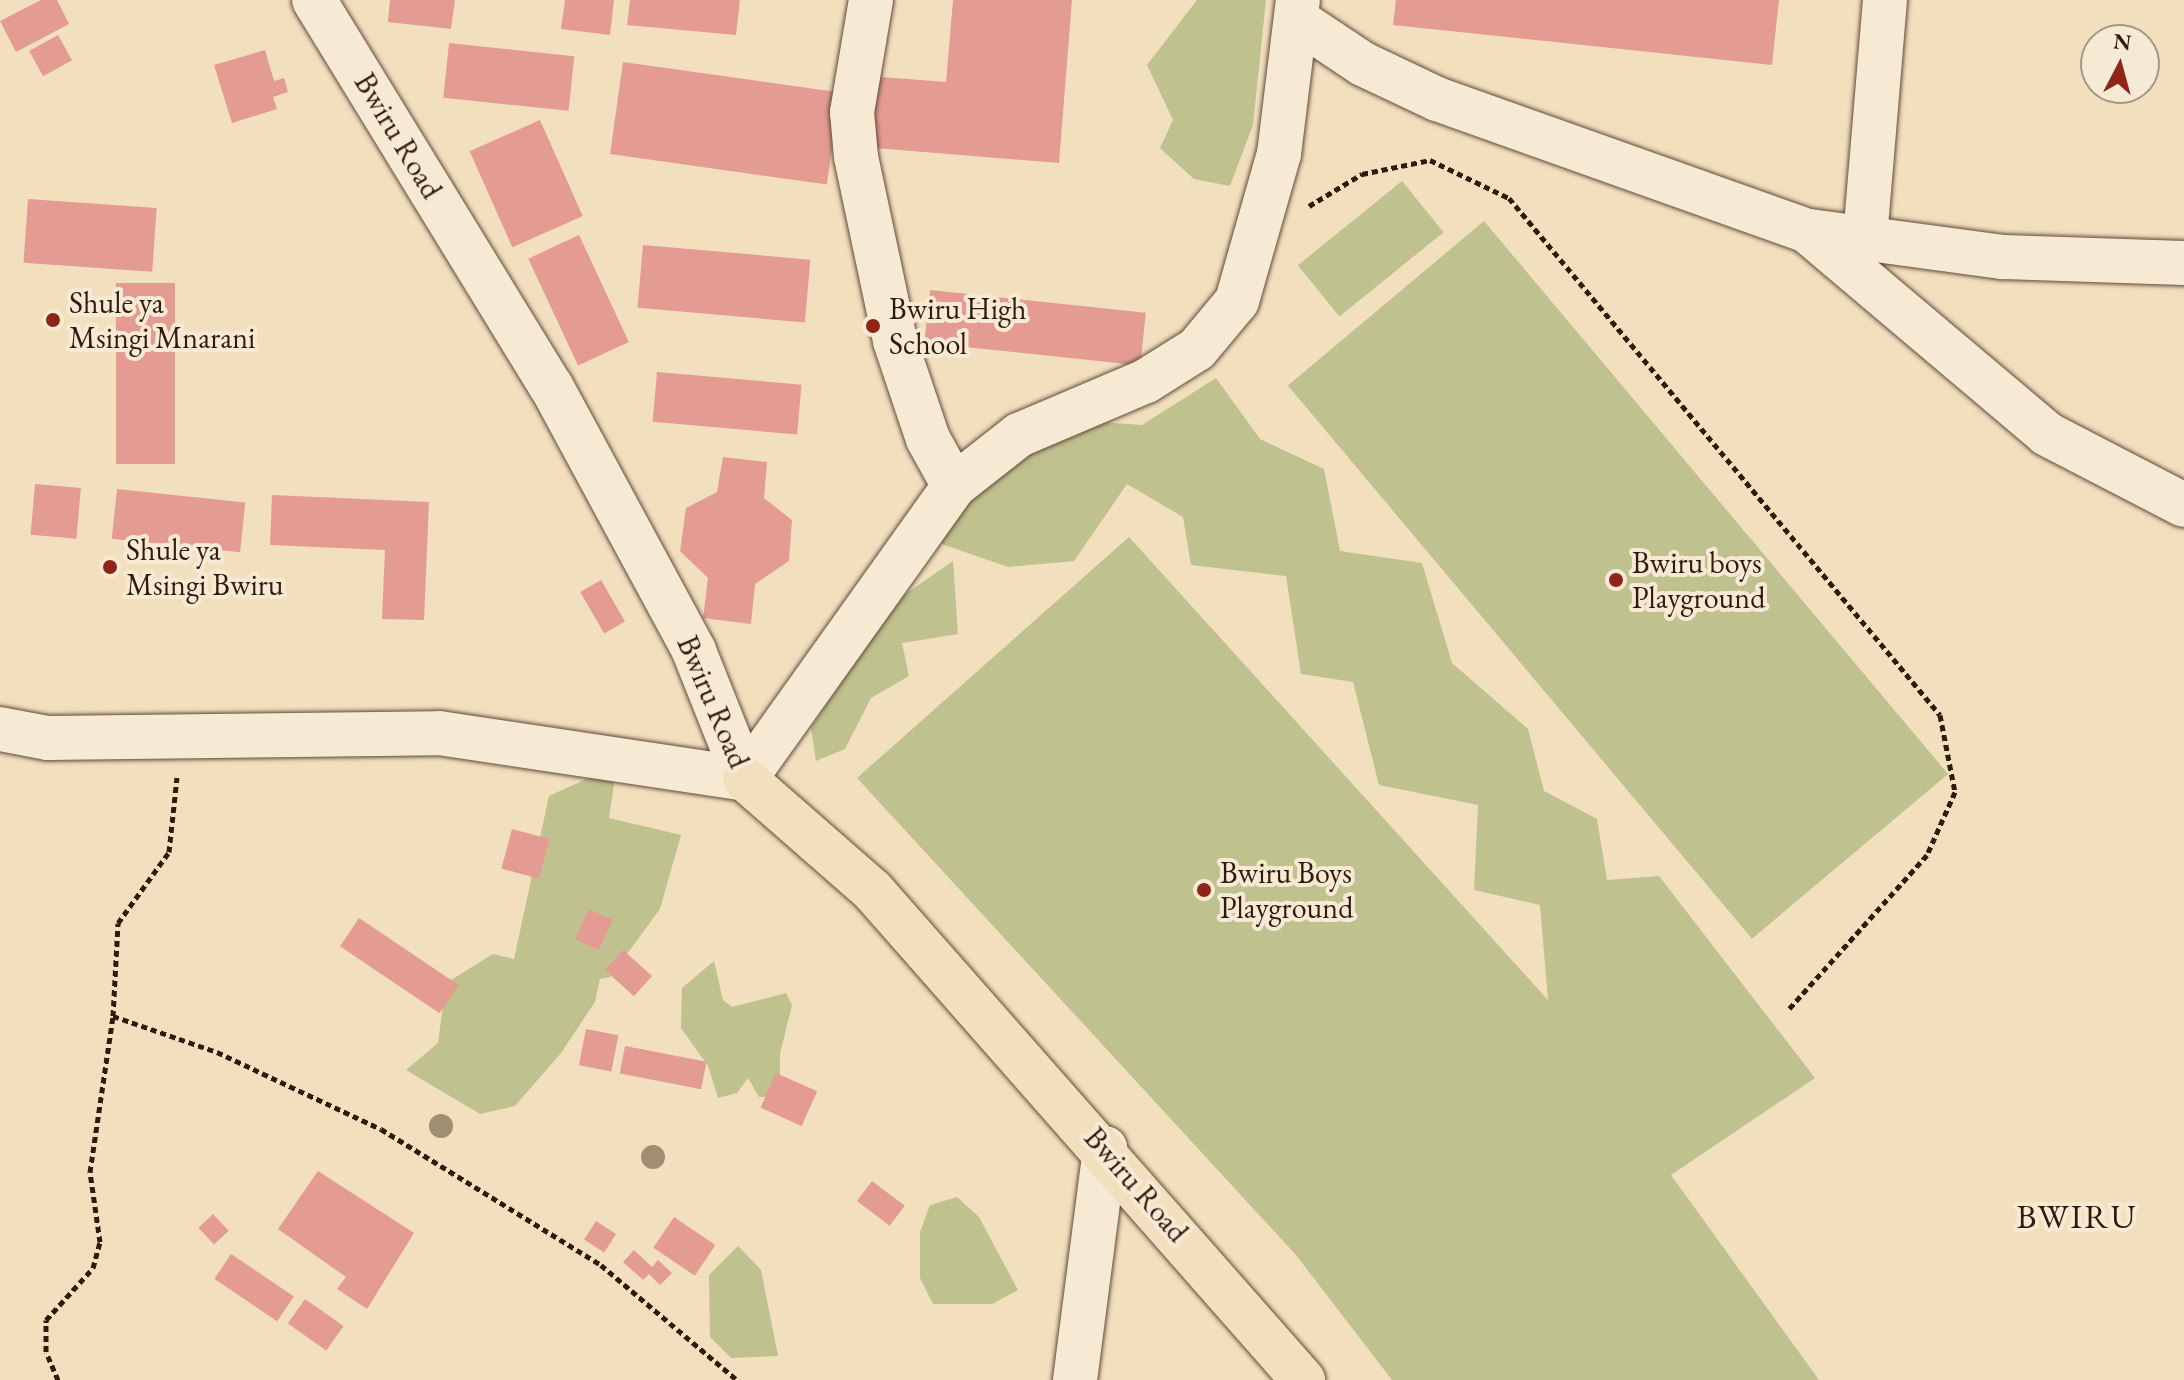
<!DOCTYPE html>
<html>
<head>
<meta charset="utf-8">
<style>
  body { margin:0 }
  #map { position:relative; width:2184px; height:1380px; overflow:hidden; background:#f2dfbe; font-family:"EB Garamond",serif }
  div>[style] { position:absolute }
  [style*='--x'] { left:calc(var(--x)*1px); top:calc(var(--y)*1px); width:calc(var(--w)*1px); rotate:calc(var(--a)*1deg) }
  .green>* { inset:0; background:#bfc18e; transform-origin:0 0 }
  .building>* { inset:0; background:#e49b92; transform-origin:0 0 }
  .path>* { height:5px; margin-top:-2.5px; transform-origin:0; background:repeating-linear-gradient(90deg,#301a0c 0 6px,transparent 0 10px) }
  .roads { filter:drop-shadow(0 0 2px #604b38) drop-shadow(0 0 2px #604b38) }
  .minor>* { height:44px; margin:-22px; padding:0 22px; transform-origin:22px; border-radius:22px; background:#f7ead5 }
  .major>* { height:44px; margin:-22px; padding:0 22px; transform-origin:22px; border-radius:22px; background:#f2dfbe }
  .trees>* { width:24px; height:24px; margin:-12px; border-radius:50%; background:#9f8e72 }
  .dots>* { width:22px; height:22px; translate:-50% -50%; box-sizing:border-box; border:4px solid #f7ead5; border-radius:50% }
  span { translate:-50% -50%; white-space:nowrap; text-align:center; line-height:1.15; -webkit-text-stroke:8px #f7ead5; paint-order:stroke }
  .street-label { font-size:30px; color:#301a0c }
  .poi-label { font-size:30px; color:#301a0c }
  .left { translate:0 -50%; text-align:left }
  .quarter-label { font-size:34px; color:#301a0c; letter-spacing:2px }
  .north { position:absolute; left:2080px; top:24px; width:80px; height:80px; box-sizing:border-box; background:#f7ead5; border:2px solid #a79785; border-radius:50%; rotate:6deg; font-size:22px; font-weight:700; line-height:32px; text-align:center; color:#301a0c }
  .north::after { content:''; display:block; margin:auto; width:28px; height:36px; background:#8f2418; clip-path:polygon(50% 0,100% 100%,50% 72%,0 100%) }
</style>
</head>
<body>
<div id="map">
  <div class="green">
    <i style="clip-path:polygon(1197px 0,1266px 0,1253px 125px,1230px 186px,1194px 179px,1160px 148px,1173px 120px,1147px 65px)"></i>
    <i style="left:1402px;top:181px;width:66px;height:134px;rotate:51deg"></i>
    <i style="left:1484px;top:221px;width:722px;height:256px;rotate:50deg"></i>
    <i style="clip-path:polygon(1216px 378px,1260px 439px,1324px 469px,1340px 551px,1422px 563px,1452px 663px,1528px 729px,1544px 791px,1597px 819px,1607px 880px,1659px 876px,1815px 1078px,1671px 1175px,1819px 1380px,1392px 1380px,1296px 1255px,857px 778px,1129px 537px,1548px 1000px,1540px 905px,1474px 890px,1478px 805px,1379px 785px,1353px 682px,1301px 674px,1286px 576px,1191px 565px,1183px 517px,1127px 484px,1074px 561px,1008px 567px,933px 541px,977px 493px,1075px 420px,1142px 425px)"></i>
    <i style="clip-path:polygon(953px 561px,958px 634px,902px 643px,909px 676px,871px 698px,845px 749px,816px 761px,811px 728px,894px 602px)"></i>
    <i style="clip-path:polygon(617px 765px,609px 818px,681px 835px,660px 909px,610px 977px,600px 979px,595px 1002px,561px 1053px,515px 1106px,480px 1114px,406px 1070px,438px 1043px,446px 983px,493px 954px,514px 959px,549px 796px)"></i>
    <i style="clip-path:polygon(714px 961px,723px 1000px,732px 1007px,786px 993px,792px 1005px,780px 1054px,780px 1097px,759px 1097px,748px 1078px,737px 1093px,718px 1098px,708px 1066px,681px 1028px,682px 988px)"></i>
    <i style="clip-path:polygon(957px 1197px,979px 1217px,1018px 1290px,992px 1304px,933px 1304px,920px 1278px,920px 1232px,930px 1205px)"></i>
    <i style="clip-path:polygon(738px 1246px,761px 1270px,778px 1356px,731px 1358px,710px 1337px,709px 1275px)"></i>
  </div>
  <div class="building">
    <i style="clip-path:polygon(41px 0,57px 0,69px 24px,16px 52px,0 21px)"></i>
    <i style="clip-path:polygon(390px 0,455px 0,451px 29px,388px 22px)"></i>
    <i style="clip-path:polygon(565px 0,614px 0,610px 35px,561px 29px)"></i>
    <i style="clip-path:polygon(630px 0,740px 0,736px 35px,627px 25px)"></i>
    <i style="clip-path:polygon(953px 0,1072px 0,1059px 163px,863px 147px,869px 76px,946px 82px)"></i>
    <i style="clip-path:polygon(1396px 0,1779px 0,1772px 65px,1393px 25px)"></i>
    <i style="left:58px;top:35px;width:29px;height:33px;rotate:61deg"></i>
    <i style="left:449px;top:43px;width:126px;height:55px;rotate:6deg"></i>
    <i style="clip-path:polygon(265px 50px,274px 81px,284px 78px,288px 92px,273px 97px,277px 109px,232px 123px,214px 65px)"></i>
    <i style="left:623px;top:62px;width:219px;height:93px;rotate:8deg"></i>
    <i style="left:540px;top:120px;width:105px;height:77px;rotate:66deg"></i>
    <i style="left:28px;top:199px;width:129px;height:64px;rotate:4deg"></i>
    <i style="left:579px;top:235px;width:118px;height:56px;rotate:65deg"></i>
    <i style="left:643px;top:245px;width:168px;height:63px;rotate:5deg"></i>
    <i style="left:116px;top:283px;width:59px;height:181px"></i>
    <i style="left:930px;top:290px;width:217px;height:53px;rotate:6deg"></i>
    <i style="left:657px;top:372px;width:145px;height:50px;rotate:5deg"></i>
    <i style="clip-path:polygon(723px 457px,767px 462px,764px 498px,792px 520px,789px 561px,755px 584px,751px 624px,703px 618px,708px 578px,680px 551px,686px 508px,717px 492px)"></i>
    <i style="left:35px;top:484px;width:46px;height:51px;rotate:5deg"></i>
    <i style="left:117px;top:489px;width:129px;height:50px;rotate:6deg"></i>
    <i style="clip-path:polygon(272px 495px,429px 502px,424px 620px,382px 619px,385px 550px,270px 545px)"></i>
    <i style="left:601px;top:580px;width:48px;height:24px;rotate:60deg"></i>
    <i style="left:512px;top:829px;width:39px;height:41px;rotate:15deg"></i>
    <i style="left:589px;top:909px;width:26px;height:33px;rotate:25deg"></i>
    <i style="left:359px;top:918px;width:120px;height:34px;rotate:34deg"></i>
    <i style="left:623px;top:950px;width:39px;height:27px;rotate:42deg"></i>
    <i style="left:586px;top:1029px;width:33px;height:37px;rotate:11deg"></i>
    <i style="left:625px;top:1046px;width:83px;height:28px;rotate:11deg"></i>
    <i style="left:776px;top:1073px;width:45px;height:38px;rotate:24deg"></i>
    <i style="clip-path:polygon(318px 1171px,414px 1233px,367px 1309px,337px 1289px,346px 1277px,278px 1229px)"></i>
    <i style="left:872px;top:1181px;width:41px;height:25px;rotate:37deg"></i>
    <i style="left:213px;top:1214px;width:23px;height:20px;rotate:47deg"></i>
    <i style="left:674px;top:1217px;width:50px;height:37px;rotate:34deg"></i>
    <i style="left:596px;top:1221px;width:24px;height:22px;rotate:33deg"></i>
    <i style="clip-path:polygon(634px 1250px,652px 1267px,658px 1260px,672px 1273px,660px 1285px,649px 1274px,643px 1280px,623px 1262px)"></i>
    <i style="left:231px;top:1254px;width:76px;height:30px;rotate:34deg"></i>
    <i style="left:305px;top:1299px;width:47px;height:30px;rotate:35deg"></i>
  </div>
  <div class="path">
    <i style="--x:1309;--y:206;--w:62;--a:-31.1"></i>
    <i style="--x:1362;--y:174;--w:69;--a:-11.6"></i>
    <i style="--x:1430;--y:160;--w:88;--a:25.7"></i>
    <i style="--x:1509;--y:198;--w:673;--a:50.18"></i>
    <i style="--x:1940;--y:715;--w:78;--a:79"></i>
    <i style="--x:1955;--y:792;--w:69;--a:114"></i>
    <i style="--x:1927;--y:855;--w:207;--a:131.9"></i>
    <i style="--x:113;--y:1016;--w:110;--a:19.1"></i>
    <i style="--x:217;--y:1052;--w:181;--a:25.2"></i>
    <i style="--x:381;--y:1129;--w:259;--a:31.7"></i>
    <i style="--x:601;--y:1265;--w:178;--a:40.2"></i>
    <i style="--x:58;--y:1380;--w:30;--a:-113"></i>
    <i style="--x:46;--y:1352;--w:32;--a:-90"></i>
    <i style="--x:46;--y:1320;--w:70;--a:-47.9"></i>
    <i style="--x:93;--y:1268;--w:27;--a:-75"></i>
    <i style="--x:100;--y:1242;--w:71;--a:-98.1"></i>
    <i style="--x:90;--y:1172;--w:158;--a:-81.6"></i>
    <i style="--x:113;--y:1016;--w:93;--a:-86.9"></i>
    <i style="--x:118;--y:923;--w:87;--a:-54.3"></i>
    <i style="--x:169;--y:852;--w:75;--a:-83.9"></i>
  </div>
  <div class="roads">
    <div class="minor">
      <i style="--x:314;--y:0;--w:453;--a:58.5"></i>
      <i style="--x:551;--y:386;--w:301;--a:61.6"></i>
      <i style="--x:694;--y:651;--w:138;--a:68.3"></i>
      <i style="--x:871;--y:0;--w:114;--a:99.6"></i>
      <i style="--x:852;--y:112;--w:45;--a:84.9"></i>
      <i style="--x:856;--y:157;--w:188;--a:78"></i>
      <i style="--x:895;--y:341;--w:103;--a:71.4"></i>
      <i style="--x:928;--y:439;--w:54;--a:61"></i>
      <i style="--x:1297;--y:20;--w:79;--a:33.7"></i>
      <i style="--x:1363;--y:64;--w:82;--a:25.3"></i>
      <i style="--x:1437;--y:99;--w:393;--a:19.6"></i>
      <i style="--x:1807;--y:231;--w:314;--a:40.2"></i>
      <i style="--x:2047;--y:434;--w:154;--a:27.4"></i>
      <i style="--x:1810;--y:231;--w:195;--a:7.7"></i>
      <i style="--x:2003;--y:257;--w:181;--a:1.9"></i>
      <i style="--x:1865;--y:238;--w:239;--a:-85.2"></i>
      <i style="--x:0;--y:729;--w:49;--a:10.6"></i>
      <i style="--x:48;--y:738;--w:391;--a:-0.7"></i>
      <i style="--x:439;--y:733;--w:309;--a:8.5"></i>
      <i style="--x:745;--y:779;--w:360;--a:-54.5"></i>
      <i style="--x:954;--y:486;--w:83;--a:-38.1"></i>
      <i style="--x:1019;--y:435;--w:138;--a:-23"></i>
      <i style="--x:1146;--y:381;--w:60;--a:-32.1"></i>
      <i style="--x:1197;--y:349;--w:62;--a:-50.2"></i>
      <i style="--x:1237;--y:301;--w:153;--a:-74.1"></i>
      <i style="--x:1279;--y:154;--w:155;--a:-83"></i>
      <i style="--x:1075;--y:1380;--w:234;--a:-82.6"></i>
    </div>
    <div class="major">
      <i style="--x:745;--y:779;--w:169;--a:41.2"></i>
      <i style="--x:872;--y:890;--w:653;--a:48.67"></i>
    </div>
  </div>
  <div class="trees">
    <i style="left:441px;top:1126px"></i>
    <i style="left:653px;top:1157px"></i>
  </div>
  <div class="dots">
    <i style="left:53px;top:320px;background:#8f2418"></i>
    <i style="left:873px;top:326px;background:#8f2418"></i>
    <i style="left:110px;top:567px;background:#8f2418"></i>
    <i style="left:1616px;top:580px;background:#8f2418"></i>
    <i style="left:1204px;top:890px;background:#8f2418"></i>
  </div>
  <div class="street-label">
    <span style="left:398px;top:136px;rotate:59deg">Bwiru Road</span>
    <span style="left:713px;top:702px;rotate:67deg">Bwiru Road</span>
    <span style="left:1136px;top:1185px;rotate:49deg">Bwiru Road</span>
  </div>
  <div class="poi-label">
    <span class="left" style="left:69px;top:320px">Shule ya<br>Msingi Mnarani</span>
    <span class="left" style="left:889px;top:326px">Bwiru High<br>School</span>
    <span class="left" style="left:126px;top:567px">Shule ya<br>Msingi Bwiru</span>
    <span class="left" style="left:1632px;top:580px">Bwiru boys<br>Playground</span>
    <span class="left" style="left:1220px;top:890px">Bwiru Boys<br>Playground</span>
  </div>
  <div class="quarter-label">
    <span style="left:2077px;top:1217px">BWIRU</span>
  </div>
  <div class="north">N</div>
</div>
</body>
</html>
